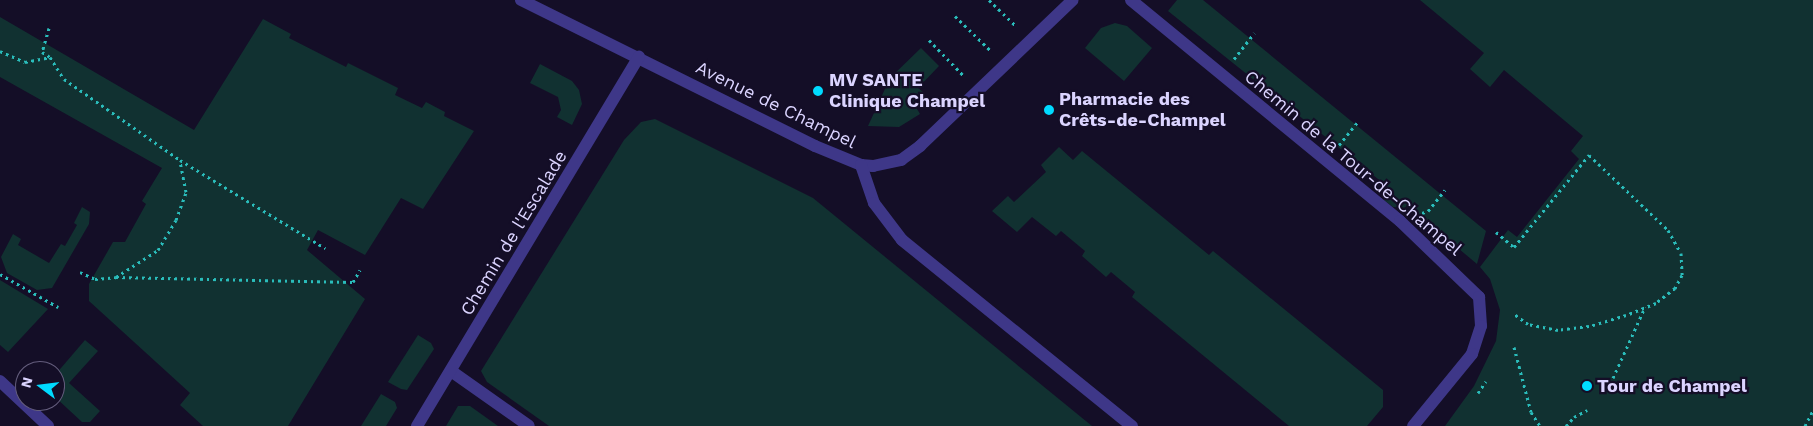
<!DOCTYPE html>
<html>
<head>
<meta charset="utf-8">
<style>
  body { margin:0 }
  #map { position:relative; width:1813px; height:426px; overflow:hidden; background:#140e27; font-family:"Work Sans",sans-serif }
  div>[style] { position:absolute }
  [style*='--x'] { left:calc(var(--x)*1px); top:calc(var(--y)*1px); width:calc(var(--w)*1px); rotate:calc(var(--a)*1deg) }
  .green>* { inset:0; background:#113131 }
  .path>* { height:3px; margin-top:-1.5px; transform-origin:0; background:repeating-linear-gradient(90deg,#2abdbb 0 2.5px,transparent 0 6.5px) }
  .street>* { height:12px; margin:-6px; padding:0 6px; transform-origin:6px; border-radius:6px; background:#3e3788 }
  .dots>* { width:14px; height:14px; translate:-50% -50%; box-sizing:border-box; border:2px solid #140e27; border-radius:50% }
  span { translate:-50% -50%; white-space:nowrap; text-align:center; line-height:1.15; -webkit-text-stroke:4.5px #140e27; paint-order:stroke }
  .poi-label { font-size:18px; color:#dbd4ff; font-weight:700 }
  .left { translate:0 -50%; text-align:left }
  .street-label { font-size:18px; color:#dbd4ff }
  .north { position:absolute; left:15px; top:361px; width:50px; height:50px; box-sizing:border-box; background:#140e27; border:1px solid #645d7d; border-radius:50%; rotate:285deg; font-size:14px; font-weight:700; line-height:20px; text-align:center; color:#dbd4ff }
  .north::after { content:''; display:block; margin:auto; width:18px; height:22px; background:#00daff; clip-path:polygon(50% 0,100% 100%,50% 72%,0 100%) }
</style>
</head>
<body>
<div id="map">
  <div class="green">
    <i style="clip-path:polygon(1177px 0,1203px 0,1486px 231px,1477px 264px,1410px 208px,1393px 207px,1384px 200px,1383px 183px,1168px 11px)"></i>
    <i style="clip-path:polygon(1420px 0,1813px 0,1813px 426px,1445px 426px,1474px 386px,1496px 341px,1500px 310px,1490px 279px,1480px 267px,1508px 230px,1517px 237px,1579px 159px,1571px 151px,1583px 136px,1504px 70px,1490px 87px,1470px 69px,1484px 53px)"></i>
    <i style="clip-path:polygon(0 17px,194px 130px,263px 19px,291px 34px,289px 38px,346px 67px,348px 63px,398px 88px,395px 95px,422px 108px,426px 102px,445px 112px,444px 116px,474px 131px,423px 209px,401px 198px,365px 255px,318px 230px,307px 250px,365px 299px,288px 426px,203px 426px,180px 405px,190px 393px,89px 301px,89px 284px,113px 242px,125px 242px,146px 204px,142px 201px,162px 168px,0 77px)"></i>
    <i style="clip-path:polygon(1115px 23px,1127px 26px,1152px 48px,1124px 81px,1085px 48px,1101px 28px)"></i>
    <i style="clip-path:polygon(921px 48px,939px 66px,918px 88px,923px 92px,913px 102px,920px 114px,899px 127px,868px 126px,890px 78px)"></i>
    <i style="clip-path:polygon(540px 64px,572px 81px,579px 90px,582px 104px,572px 125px,557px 117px,561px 110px,558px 97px,530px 83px)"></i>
    <i style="clip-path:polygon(655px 119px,813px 198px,1092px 426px,549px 426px,487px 382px,481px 371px,624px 140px,641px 122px)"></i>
    <i style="clip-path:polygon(1059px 147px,1073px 160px,1082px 151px,1209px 255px,1213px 251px,1383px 390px,1383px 407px,1367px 426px,1289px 426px,1132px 297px,1135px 292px,1111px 272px,1106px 277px,1082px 256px,1085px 251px,1061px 231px,1056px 236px,1032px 217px,1017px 232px,992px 211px,1008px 196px,1014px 202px,1046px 172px,1041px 165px)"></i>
    <i style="clip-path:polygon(82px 207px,90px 212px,89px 224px,52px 288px,37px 290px,7px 273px,1px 257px,13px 234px,21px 239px,18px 245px,49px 263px,61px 244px,65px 246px,77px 225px,74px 223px)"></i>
    <i style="clip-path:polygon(0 280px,48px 309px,8px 352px,0 345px)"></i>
    <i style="clip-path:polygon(418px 335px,431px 343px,434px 349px,407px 390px,401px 389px,388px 382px)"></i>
    <i style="clip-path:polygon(85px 340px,98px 351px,69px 383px,100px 411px,90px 422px,82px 422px,55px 397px,55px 375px)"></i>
    <i style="clip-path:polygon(381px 394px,395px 402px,397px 408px,386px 426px,361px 426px)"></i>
    <i style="clip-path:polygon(458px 406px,470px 406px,498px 426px,446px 426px)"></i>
  </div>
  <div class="path">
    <i style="--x:989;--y:0;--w:37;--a:44"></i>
    <i style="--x:955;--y:16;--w:49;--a:44.2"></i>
    <i style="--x:49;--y:28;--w:25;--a:106"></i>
    <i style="--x:42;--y:52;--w:9;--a:32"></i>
    <i style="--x:929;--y:40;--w:50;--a:45.8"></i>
    <i style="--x:0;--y:51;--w:27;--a:24"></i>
    <i style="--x:25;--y:62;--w:25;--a:-11"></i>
    <i style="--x:50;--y:57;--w:26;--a:58"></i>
    <i style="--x:64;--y:79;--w:141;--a:34.9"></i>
    <i style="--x:180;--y:160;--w:170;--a:31.3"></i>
    <i style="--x:1234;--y:59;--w:33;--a:-52"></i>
    <i style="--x:1339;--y:145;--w:32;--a:-51"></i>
    <i style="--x:1422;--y:213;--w:6;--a:-18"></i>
    <i style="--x:1428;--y:211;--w:27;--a:-51"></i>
    <i style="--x:1496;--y:232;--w:23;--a:40"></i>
    <i style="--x:1514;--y:247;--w:119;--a:-50.8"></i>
    <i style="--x:1589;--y:155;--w:109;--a:43.5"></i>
    <i style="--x:1668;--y:230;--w:26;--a:61"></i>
    <i style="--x:1681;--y:253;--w:22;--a:87"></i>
    <i style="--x:1682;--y:275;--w:15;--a:118"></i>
    <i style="--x:1675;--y:288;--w:24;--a:142"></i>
    <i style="--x:1656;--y:303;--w:32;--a:158"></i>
    <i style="--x:1626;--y:315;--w:39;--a:163"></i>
    <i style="--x:1589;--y:326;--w:31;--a:173"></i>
    <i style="--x:1558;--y:330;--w:31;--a:-169"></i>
    <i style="--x:1528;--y:324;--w:17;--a:-144"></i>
    <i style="--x:80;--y:272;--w:17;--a:25"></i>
    <i style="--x:95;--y:279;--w:21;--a:-5"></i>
    <i style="--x:116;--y:277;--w:50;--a:-32.7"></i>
    <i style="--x:158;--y:250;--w:35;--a:-59"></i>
    <i style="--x:176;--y:220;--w:30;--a:-70"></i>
    <i style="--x:186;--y:192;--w:32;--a:-101"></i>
    <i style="--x:0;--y:274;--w:67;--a:29.6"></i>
    <i style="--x:116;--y:277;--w:237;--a:1.2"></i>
    <i style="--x:353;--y:282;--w:14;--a:-60"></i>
    <i style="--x:1514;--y:347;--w:67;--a:75.3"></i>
    <i style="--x:1531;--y:412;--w:17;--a:57"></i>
    <i style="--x:1613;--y:378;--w:78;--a:-65.7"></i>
    <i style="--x:1478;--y:393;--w:14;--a:-56"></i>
    <i style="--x:1566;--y:426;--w:12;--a:-48"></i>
    <i style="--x:1574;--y:417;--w:15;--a:-28"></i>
    <i style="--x:1805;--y:426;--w:18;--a:-63"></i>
  </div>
  <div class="street">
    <i style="--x:521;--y:0;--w:328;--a:26.4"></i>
    <i style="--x:815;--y:146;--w:50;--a:22.4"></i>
    <i style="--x:861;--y:165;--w:12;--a:5"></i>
    <i style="--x:873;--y:166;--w:29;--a:-12"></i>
    <i style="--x:901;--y:160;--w:24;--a:-36"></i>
    <i style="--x:920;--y:146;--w:211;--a:-43.7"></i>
    <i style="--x:1131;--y:0;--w:348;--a:39.4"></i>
    <i style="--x:1400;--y:221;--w:110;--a:43.9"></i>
    <i style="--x:1479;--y:297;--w:29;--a:86"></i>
    <i style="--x:1481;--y:326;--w:29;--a:108"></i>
    <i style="--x:1472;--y:354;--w:93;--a:129.3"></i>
    <i style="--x:861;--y:165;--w:40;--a:71.1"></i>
    <i style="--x:874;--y:203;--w:46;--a:52.9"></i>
    <i style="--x:902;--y:240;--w:296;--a:39"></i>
    <i style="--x:451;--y:371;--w:95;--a:35.2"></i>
    <i style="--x:0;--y:381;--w:66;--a:43.2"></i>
    <i style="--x:417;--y:426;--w:431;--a:-59"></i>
  </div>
  <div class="dots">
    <i style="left:818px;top:91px;background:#00daff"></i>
    <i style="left:1049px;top:110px;background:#00daff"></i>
    <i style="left:1587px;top:386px;background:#00daff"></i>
  </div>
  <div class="poi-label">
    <span class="left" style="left:829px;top:91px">MV SANTE<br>Clinique Champel</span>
    <span class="left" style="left:1059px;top:110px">Pharmacie des<br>Crêts-de-Champel</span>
    <span class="left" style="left:1597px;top:386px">Tour de Champel</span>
  </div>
  <div class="street-label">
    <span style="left:776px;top:105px;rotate:26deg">Avenue de Champel</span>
    <span style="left:1353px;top:163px;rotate:40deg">Chemin de la Tour-de-Champel</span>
    <span style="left:514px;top:233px;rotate:-59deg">Chemin de l'Escalade</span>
  </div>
  <div class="north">N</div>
</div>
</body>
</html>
